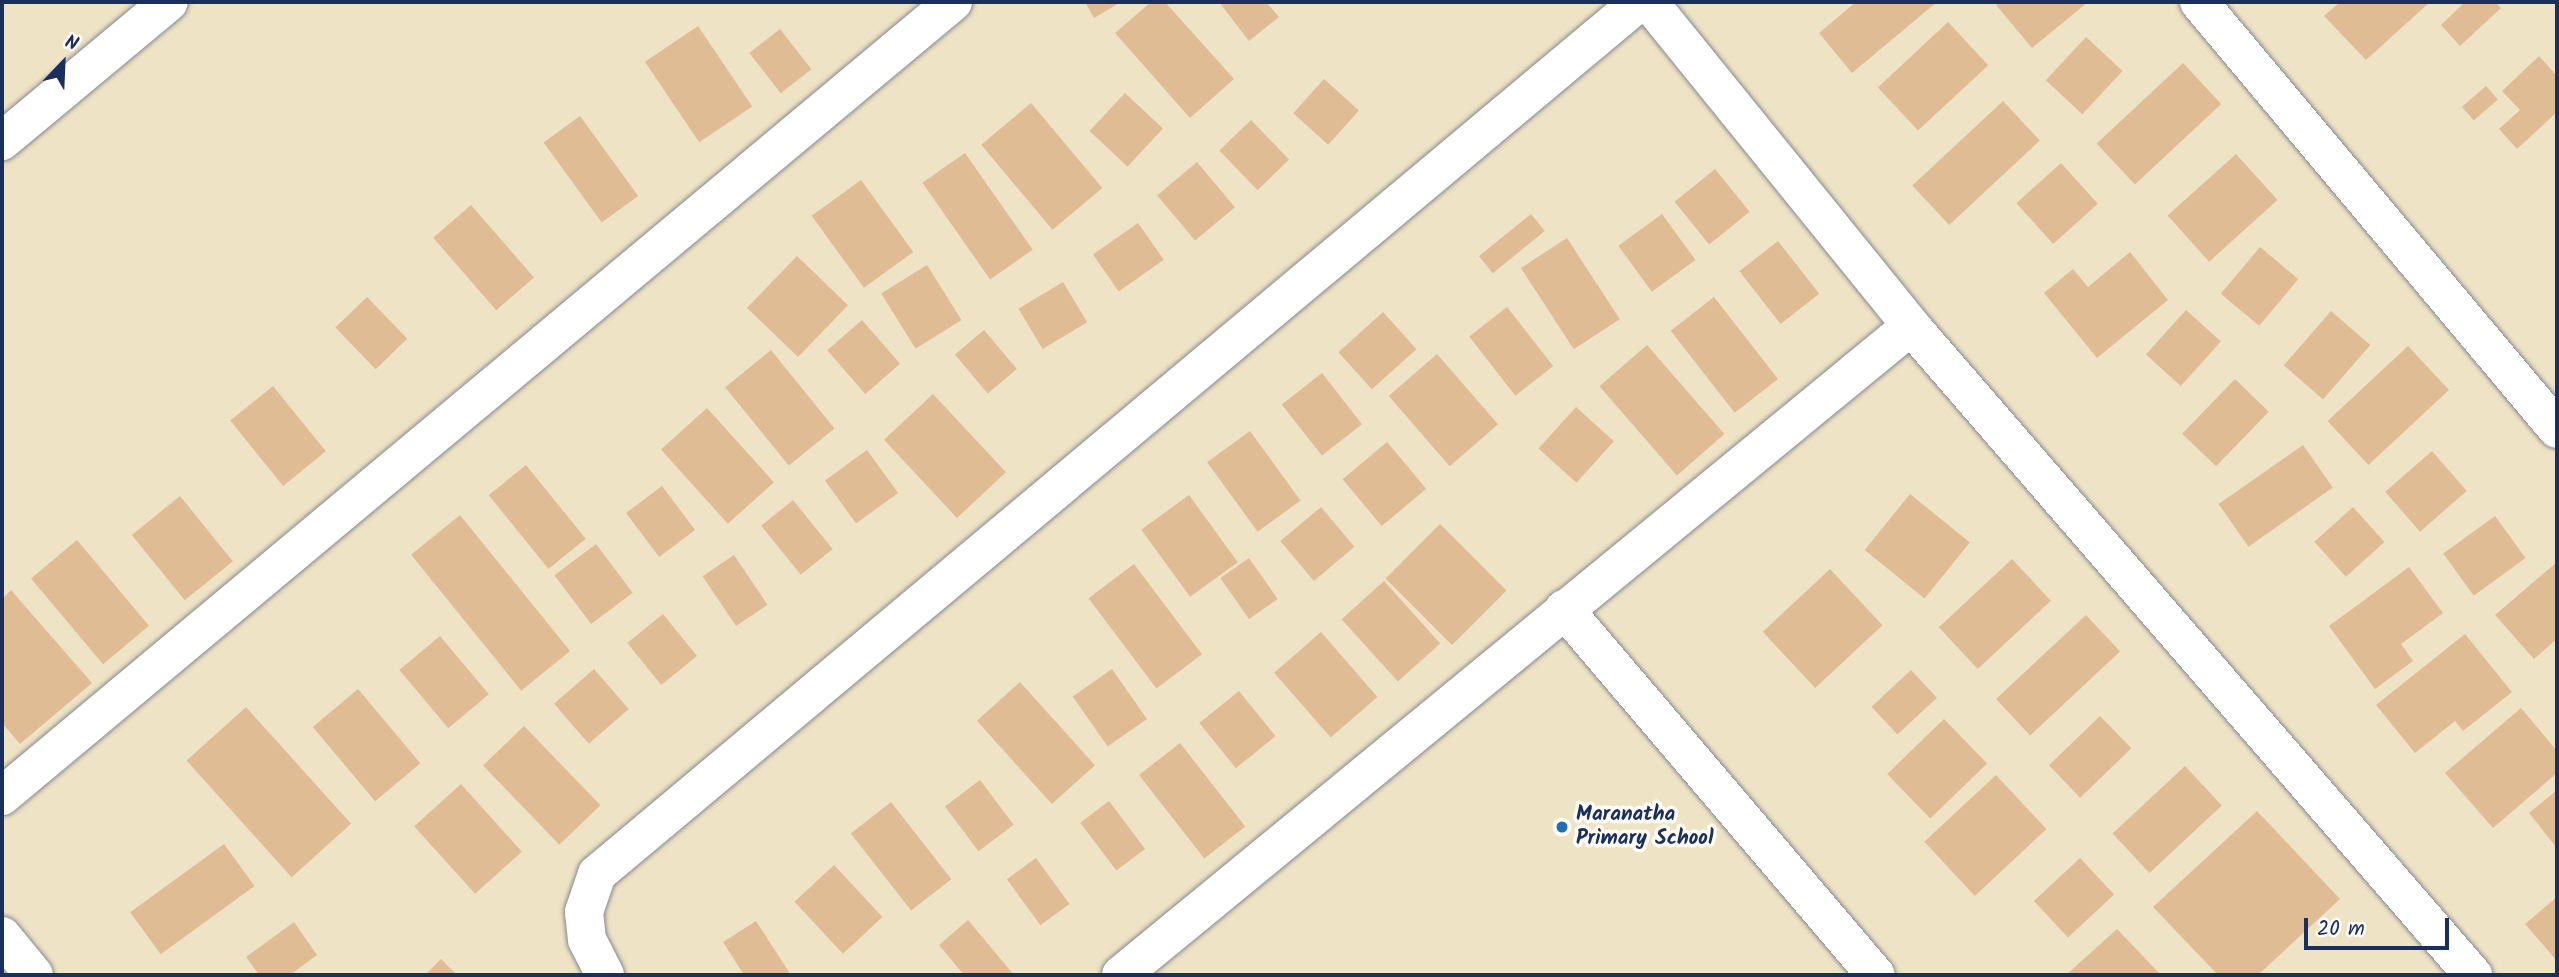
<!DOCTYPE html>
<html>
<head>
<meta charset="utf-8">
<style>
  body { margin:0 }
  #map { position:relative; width:2559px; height:977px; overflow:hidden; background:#efe3c5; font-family:Kalam,sans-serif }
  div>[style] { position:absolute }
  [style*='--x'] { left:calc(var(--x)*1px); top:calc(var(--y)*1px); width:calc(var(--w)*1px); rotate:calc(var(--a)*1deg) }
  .building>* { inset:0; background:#e0bc95; transform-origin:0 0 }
  .roads { filter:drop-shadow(0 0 2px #858992) drop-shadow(0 0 2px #858992) }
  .minor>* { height:38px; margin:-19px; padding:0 19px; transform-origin:19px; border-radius:19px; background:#fff }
  .tertiary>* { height:38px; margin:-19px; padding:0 19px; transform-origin:19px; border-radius:19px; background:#fff }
  .dots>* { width:19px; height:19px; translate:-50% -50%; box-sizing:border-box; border:4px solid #fdfcf7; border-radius:50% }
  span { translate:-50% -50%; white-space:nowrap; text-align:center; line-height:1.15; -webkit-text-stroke:7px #fdfcf7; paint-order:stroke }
  .poi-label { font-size:21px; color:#1b2f5e; font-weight:700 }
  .left { translate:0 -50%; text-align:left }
  .frame { position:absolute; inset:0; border:4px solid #1b2f5e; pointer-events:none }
  .north { position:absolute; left:28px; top:28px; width:70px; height:70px; -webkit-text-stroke:5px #fdfcf7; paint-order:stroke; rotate:23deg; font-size:19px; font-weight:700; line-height:28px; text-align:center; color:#1b2f5e }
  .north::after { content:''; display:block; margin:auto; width:24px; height:32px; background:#1b2f5e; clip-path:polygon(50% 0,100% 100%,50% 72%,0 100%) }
  .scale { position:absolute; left:2304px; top:918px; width:145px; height:32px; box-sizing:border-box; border:4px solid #1b2f5e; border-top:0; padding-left:9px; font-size:21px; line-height:24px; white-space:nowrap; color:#1b2f5e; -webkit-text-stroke:5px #fdfcf7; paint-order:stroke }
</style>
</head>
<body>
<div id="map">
  <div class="building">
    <i style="clip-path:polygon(1085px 2px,1121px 2px,1094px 18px)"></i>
    <i style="clip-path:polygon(1151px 2px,1165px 2px,1234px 79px,1190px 118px,1115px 33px)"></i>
    <i style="clip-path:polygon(1219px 2px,1266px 2px,1279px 17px,1249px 41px)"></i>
    <i style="clip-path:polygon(1856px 2px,1937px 2px,1852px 73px,1819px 33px)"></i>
    <i style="clip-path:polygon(2000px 2px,2088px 2px,2032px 48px,1996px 5px)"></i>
    <i style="clip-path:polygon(2340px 2px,2430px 2px,2366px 60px,2324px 16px)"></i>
    <i style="clip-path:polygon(2465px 2px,2495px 2px,2501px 8px,2460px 46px,2441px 25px)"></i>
    <i style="left:1948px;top:22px;width:59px;height:96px;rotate:47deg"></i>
    <i style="left:698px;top:26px;width:97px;height:64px;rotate:56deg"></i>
    <i style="left:780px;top:29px;width:51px;height:39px;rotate:52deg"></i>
    <i style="left:2086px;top:37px;width:50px;height:59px;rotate:43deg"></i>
    <i style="clip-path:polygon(2539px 56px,2557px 76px,2557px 112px,2517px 149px,2499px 129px,2520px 110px,2502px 91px)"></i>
    <i style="left:2183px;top:63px;width:56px;height:118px;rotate:47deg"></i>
    <i style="left:1324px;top:79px;width:47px;height:46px;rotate:42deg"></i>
    <i style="left:2486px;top:86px;width:18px;height:32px;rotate:49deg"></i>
    <i style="left:1125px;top:93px;width:52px;height:52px;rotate:43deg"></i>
    <i style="left:2003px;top:101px;width:54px;height:124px;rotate:47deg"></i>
    <i style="left:1031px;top:103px;width:111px;height:65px;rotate:50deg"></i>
    <i style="left:580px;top:116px;width:99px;height:45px;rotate:54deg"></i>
    <i style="left:1251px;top:120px;width:55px;height:44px;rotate:46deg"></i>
    <i style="left:965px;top:153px;width:118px;height:52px;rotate:55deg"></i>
    <i style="left:2236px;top:154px;width:62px;height:92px;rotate:48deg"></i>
    <i style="left:1197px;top:162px;width:59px;height:52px;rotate:50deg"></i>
    <i style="left:2061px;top:163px;width:55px;height:60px;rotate:48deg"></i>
    <i style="left:1715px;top:169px;width:55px;height:52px;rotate:51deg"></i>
    <i style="left:861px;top:180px;width:89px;height:61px;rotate:54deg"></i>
    <i style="left:471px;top:205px;width:96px;height:50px;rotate:49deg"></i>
    <i style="left:1531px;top:214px;width:22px;height:67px;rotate:51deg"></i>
    <i style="left:1662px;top:214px;width:57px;height:54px;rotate:54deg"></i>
    <i style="left:1138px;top:223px;width:45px;height:55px;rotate:55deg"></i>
    <i style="left:1567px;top:238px;width:97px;height:55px;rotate:57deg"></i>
    <i style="left:1778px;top:241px;width:67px;height:49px;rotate:52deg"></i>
    <i style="left:2260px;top:247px;width:50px;height:61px;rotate:40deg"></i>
    <i style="clip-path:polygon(2130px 252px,2168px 300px,2097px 358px,2044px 293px,2073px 269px,2088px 287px)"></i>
    <i style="left:797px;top:256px;width:71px;height:72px;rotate:44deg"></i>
    <i style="left:927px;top:265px;width:65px;height:54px;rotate:58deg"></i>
    <i style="left:1063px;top:282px;width:47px;height:52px;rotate:59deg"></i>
    <i style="left:367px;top:297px;width:58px;height:44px;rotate:46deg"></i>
    <i style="left:1714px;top:297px;width:104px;height:55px;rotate:52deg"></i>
    <i style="left:1507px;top:307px;width:75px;height:48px;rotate:52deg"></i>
    <i style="left:2186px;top:310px;width:47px;height:60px;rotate:42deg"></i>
    <i style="left:2331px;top:311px;width:52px;height:72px;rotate:41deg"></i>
    <i style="left:1383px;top:312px;width:50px;height:60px;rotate:48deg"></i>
    <i style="left:862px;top:320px;width:58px;height:46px;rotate:49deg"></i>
    <i style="left:984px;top:330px;width:51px;height:38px;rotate:50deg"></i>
    <i style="left:1647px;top:345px;width:118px;height:63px;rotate:49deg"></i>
    <i style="left:2408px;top:346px;width:60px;height:110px;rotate:47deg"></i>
    <i style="left:771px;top:350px;width:101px;height:59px;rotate:51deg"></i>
    <i style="left:1437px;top:354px;width:93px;height:64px;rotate:49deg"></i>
    <i style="left:1322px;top:373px;width:65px;height:51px;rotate:52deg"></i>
    <i style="left:2235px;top:379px;width:47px;height:76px;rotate:44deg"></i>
    <i style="left:273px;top:386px;width:84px;height:55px;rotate:51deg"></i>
    <i style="left:933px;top:394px;width:107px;height:67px;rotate:47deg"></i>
    <i style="left:1576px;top:407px;width:51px;height:56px;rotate:42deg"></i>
    <i style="left:707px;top:408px;width:100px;height:62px;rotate:48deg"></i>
    <i style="left:1250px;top:431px;width:86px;height:53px;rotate:54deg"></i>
    <i style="left:1387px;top:442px;width:61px;height:58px;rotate:50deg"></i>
    <i style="left:2303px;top:445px;width:52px;height:103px;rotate:55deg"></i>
    <i style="left:867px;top:450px;width:53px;height:52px;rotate:54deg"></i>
    <i style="left:2432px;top:451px;width:53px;height:62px;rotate:49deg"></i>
    <i style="left:526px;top:465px;width:95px;height:48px;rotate:51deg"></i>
    <i style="left:662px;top:486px;width:55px;height:45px;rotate:53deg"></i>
    <i style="left:1910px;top:494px;width:77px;height:72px;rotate:39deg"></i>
    <i style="left:1189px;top:495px;width:83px;height:59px;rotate:54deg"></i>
    <i style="left:180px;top:496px;width:84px;height:62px;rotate:51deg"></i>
    <i style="left:793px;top:500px;width:63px;height:41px;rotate:51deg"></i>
    <i style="left:1321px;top:507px;width:52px;height:53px;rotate:50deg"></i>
    <i style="left:2353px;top:507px;width:47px;height:52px;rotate:48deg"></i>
    <i style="left:460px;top:515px;width:175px;height:63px;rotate:51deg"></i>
    <i style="left:2495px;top:516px;width:52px;height:64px;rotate:54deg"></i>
    <i style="left:1440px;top:524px;width:94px;height:77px;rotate:45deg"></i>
    <i style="left:77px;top:540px;width:112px;height:60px;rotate:50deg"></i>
    <i style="left:596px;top:544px;width:61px;height:52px;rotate:53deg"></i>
    <i style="left:734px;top:555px;width:60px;height:38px;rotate:56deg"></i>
    <i style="left:1249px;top:558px;width:50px;height:35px;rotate:55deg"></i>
    <i style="left:2012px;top:559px;width:57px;height:100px;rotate:47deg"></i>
    <i style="clip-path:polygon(2557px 562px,2557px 639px,2534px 659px,2495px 615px)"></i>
    <i style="left:1134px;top:564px;width:113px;height:57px;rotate:53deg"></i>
    <i style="clip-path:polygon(2409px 567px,2443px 613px,2401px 644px,2413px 661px,2375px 689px,2329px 626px)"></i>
    <i style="left:1830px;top:569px;width:77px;height:92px;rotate:47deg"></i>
    <i style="left:1384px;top:581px;width:84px;height:57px;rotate:48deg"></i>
    <i style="clip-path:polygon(11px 590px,92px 683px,20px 744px,2px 723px,2px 599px)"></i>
    <i style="left:663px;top:614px;width:54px;height:46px;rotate:51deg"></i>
    <i style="left:2086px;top:615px;width:50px;height:123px;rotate:47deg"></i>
    <i style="left:1321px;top:632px;width:86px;height:62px;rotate:49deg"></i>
    <i style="clip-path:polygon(2465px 634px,2512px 692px,2463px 731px,2455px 721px,2415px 753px,2376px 705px)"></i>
    <i style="left:440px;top:636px;width:76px;height:53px;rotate:50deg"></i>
    <i style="left:594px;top:669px;width:53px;height:53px;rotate:49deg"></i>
    <i style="left:1112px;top:669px;width:61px;height:48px;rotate:55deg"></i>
    <i style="left:1911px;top:670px;width:38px;height:54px;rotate:47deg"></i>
    <i style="left:1020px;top:682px;width:112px;height:58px;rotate:48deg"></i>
    <i style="left:358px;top:689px;width:97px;height:59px;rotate:50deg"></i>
    <i style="left:1239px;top:691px;width:58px;height:51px;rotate:51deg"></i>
    <i style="left:246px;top:707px;width:157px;height:80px;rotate:48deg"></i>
    <i style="clip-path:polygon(2521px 708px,2557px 751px,2557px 773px,2493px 828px,2445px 773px)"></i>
    <i style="left:2100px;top:716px;width:45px;height:71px;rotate:46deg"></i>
    <i style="left:1944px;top:719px;width:62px;height:79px;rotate:46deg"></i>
    <i style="left:524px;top:726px;width:110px;height:57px;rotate:46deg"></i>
    <i style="left:1180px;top:743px;width:106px;height:52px;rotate:52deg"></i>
    <i style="left:2185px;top:766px;width:54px;height:99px;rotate:47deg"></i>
    <i style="left:1996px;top:775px;width:74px;height:98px;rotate:47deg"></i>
    <i style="left:980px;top:780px;width:56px;height:44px;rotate:53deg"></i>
    <i style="left:461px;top:784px;width:91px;height:63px;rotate:48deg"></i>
    <i style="clip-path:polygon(2557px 790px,2557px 848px,2529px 813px)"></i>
    <i style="left:1109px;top:801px;width:60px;height:36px;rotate:53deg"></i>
    <i style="left:891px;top:802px;width:98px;height:51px;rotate:52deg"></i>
    <i style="clip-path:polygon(2257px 811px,2340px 899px,2258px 975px,2218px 975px,2153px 907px)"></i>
    <i style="left:224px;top:844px;width:52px;height:116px;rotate:54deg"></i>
    <i style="left:1036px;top:858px;width:57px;height:36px;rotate:54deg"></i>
    <i style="left:2080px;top:858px;width:50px;height:63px;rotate:47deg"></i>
    <i style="left:834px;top:865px;width:71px;height:54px;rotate:47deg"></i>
    <i style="clip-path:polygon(2557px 897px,2557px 961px,2525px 924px)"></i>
    <i style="clip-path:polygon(968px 920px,1014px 975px,964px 975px,939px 945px)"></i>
    <i style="clip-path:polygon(756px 921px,791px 975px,744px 975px,723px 942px)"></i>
    <i style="clip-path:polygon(294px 922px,317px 955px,290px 975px,259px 975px,246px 957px)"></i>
    <i style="clip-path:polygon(2117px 929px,2161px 975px,2066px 975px)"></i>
    <i style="clip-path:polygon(441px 959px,457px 975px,425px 975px)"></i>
  </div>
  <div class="roads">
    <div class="minor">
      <i style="--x:1649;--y:2;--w:417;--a:51"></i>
      <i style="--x:1911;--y:326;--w:859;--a:49.11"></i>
      <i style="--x:2199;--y:2;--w:557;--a:50.02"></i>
      <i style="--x:1564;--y:609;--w:481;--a:49.6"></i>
      <i style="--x:2;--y:796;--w:1239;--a:-39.86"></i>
      <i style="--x:2;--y:936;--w:50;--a:50.6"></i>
      <i style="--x:605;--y:975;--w:39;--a:-117"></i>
      <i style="--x:587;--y:940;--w:28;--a:-96"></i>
      <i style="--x:584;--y:912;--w:40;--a:-71.1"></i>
      <i style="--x:597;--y:874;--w:1359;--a:-39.92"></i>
      <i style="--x:1121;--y:975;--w:1022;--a:-39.4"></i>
    </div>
    <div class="tertiary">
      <i style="--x:2;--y:141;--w:217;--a:-39.8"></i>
    </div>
  </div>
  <div class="dots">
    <i style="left:1562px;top:827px;background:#1f6fb2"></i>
  </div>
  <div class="poi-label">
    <span class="left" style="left:1576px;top:827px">Maranatha<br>Primary School</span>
  </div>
  <div class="frame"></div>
  <div class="north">N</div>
  <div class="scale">20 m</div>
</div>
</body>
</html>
